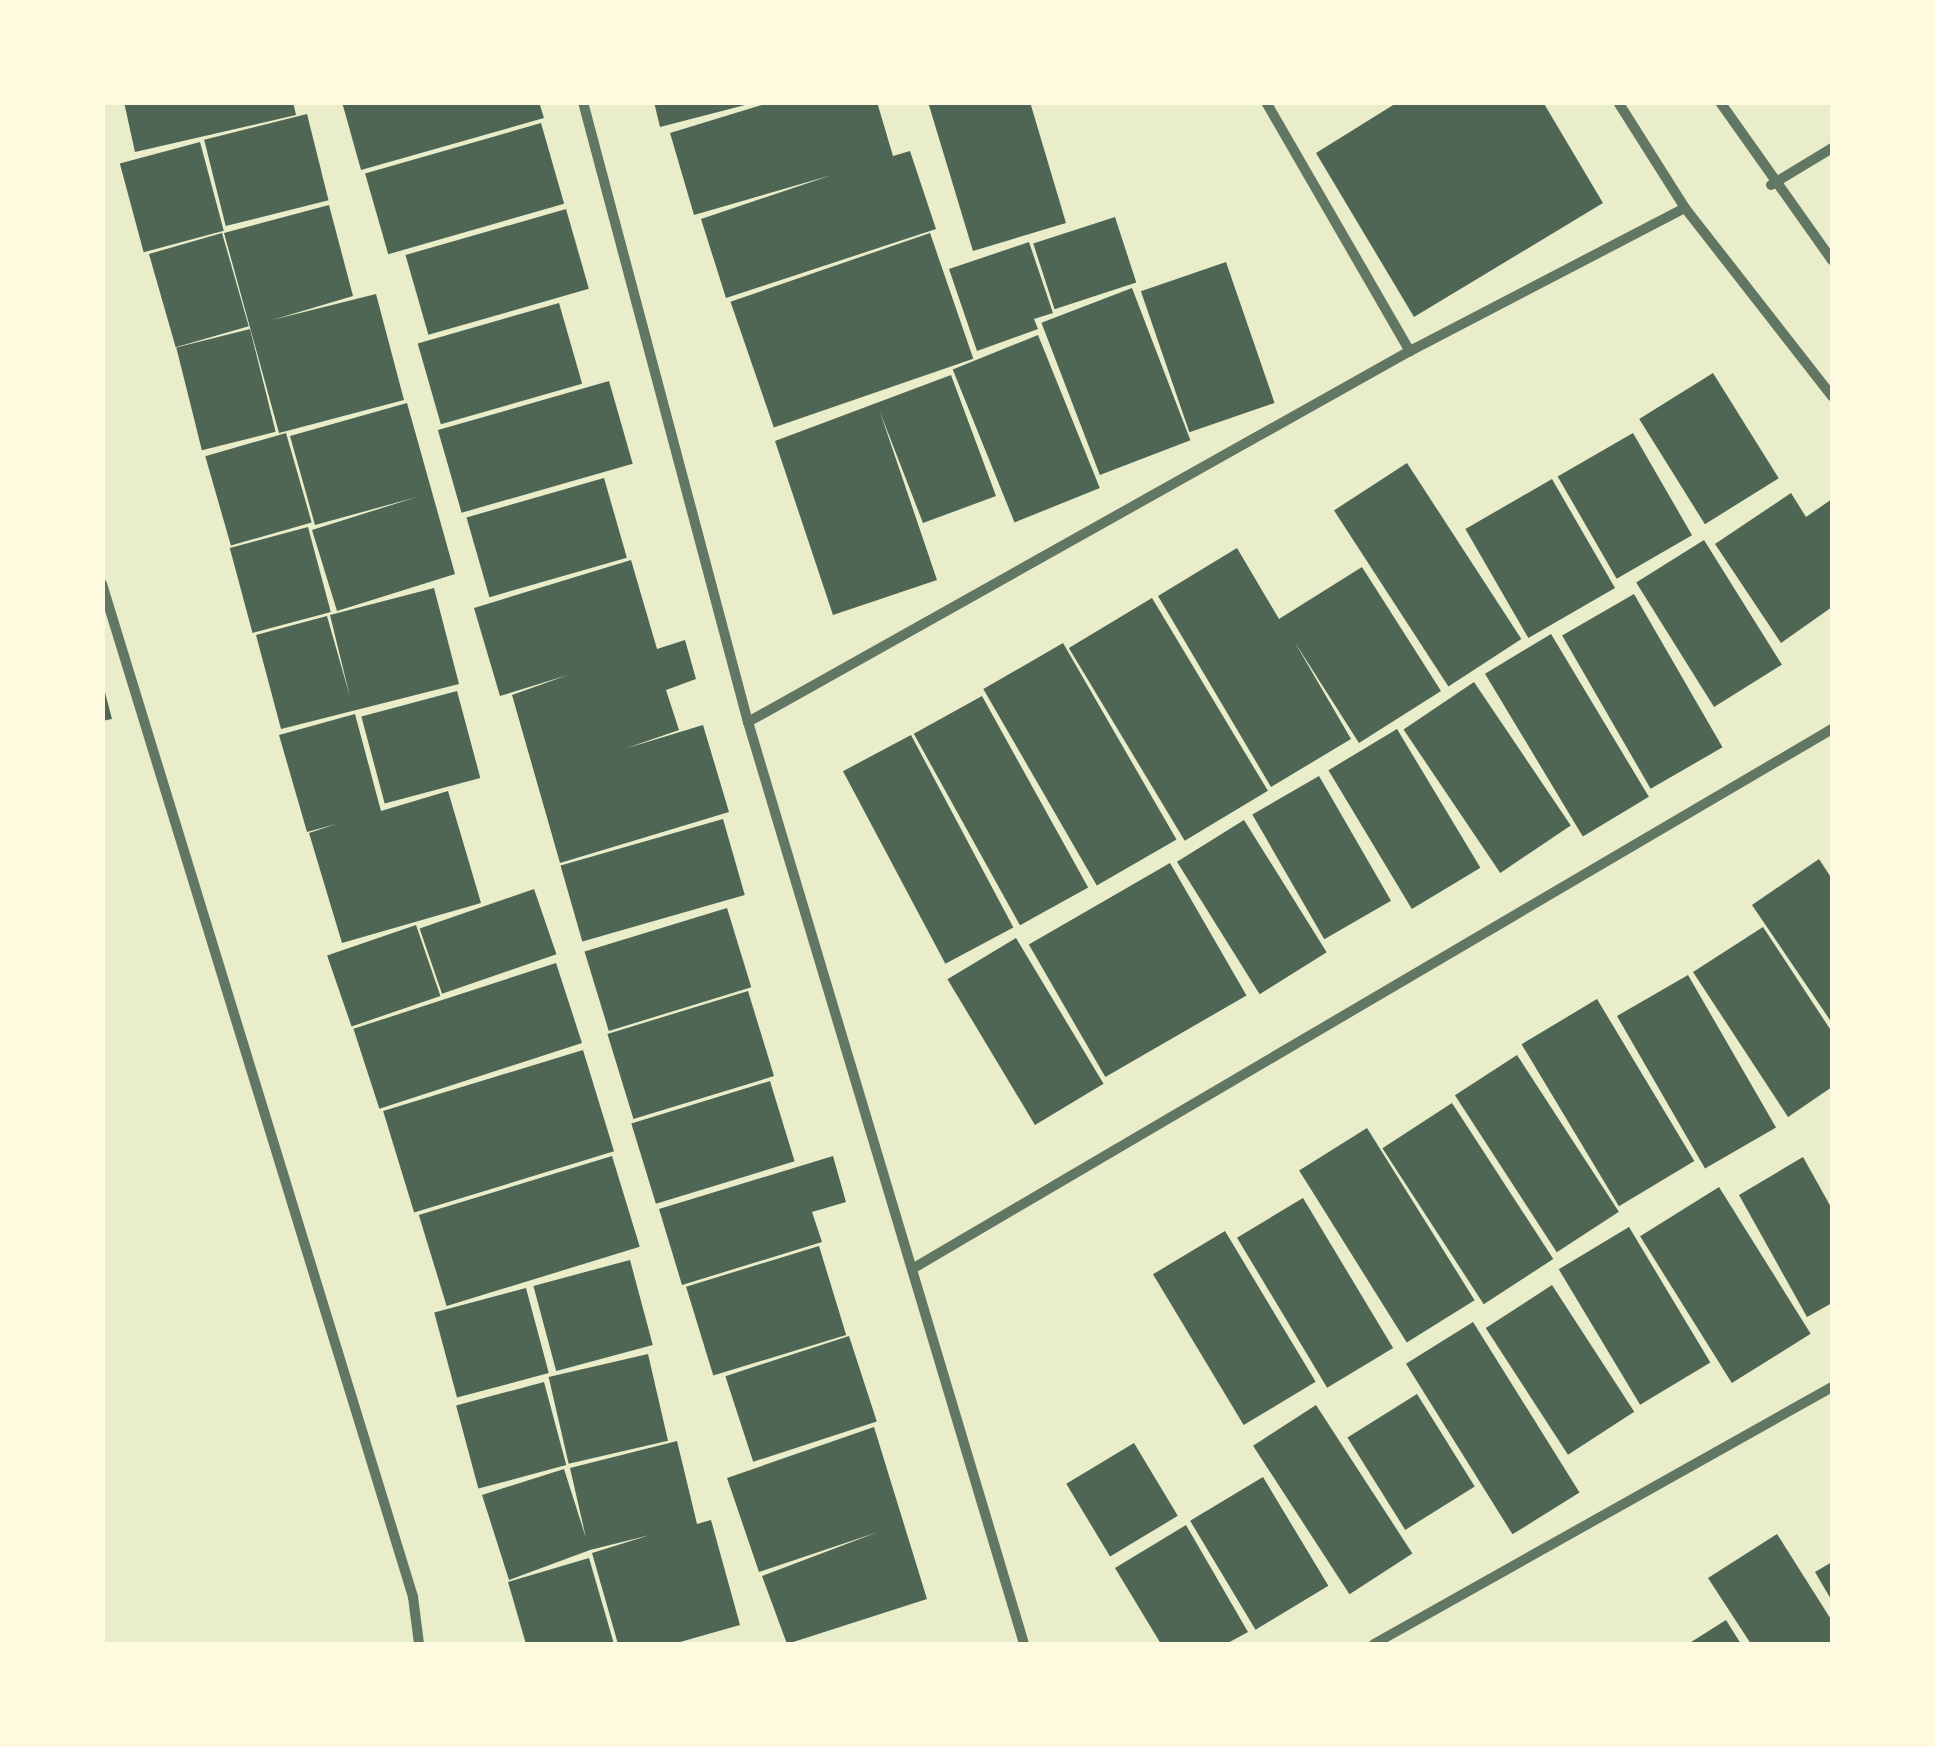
<!DOCTYPE html>
<html>
<head>
<meta charset="utf-8">
<style>
  body { margin:0 }
  #map { position:relative; width:1935px; height:1747px; overflow:hidden; background:#e9edc9; font-family:"Zilla Slab",serif }
  div>[style] { position:absolute }
  [style*='--x'] { left:calc(var(--x)*1px); top:calc(var(--y)*1px); width:calc(var(--w)*1px); rotate:calc(var(--a)*1deg) }
  .building>* { inset:0; background:#4f6655; transform-origin:0 0 }
  .minor>* { height:10px; margin:-5px; padding:0 5px; transform-origin:5px; border-radius:5px; background:#617663 }
  span { translate:-50% -50%; white-space:nowrap; text-align:center; line-height:1.15; -webkit-text-stroke:8px #fefae0; paint-order:stroke }
  .frame { position:absolute; inset:0; border:105px solid #fefae0; pointer-events:none }
</style>
</head>
<body>
<div id="map">
  <div class="building">
    <i style="clip-path:polygon(124px 102px,293px 102px,296px 115px,135px 152px)"></i>
    <i style="clip-path:polygon(342px 102px,539px 102px,544px 118px,361px 170px)"></i>
    <i style="clip-path:polygon(654px 102px,749px 102px,749px 104px,660px 127px)"></i>
    <i style="clip-path:polygon(771px 102px,877px 102px,893px 156px,910px 151px,936px 229px,726px 298px,701px 219px,832px 175px,694px 215px,670px 133px)"></i>
    <i style="clip-path:polygon(928px 102px,1030px 102px,1066px 223px,973px 251px)"></i>
    <i style="clip-path:polygon(1398px 102px,1543px 102px,1603px 203px,1414px 317px,1316px 153px)"></i>
    <i style="left:307px;top:114px;width:89px;height:106px;rotate:76deg"></i>
    <i style="left:541px;top:123px;width:84px;height:183px;rotate:74deg"></i>
    <i style="left:200px;top:142px;width:92px;height:83px;rotate:75deg"></i>
    <i style="clip-path:polygon(329px 205px,353px 296px,272px 320px,376px 294px,404px 400px,279px 433px,224px 233px)"></i>
    <i style="left:566px;top:209px;width:83px;height:167px;rotate:74deg"></i>
    <i style="left:1115px;top:217px;width:69px;height:86px;rotate:72deg"></i>
    <i style="left:222px;top:233px;width:97px;height:76px;rotate:74deg"></i>
    <i style="left:930px;top:233px;width:133px;height:211px;rotate:71deg"></i>
    <i style="clip-path:polygon(1029px 242px,1053px 313px,1034px 319px,1038px 329px,977px 351px,949px 269px)"></i>
    <i style="left:1226px;top:262px;width:149px;height:90px;rotate:71deg"></i>
    <i style="left:1132px;top:288px;width:163px;height:97px;rotate:69deg"></i>
    <i style="left:559px;top:303px;width:84px;height:147px;rotate:74deg"></i>
    <i style="left:250px;top:329px;width:106px;height:76px;rotate:76deg"></i>
    <i style="left:1038px;top:335px;width:165px;height:92px;rotate:68deg"></i>
    <i style="left:1713px;top:373px;width:124px;height:87px;rotate:58deg"></i>
    <i style="clip-path:polygon(951px 375px,996px 496px,923px 523px,880px 412px,937px 580px,833px 615px,775px 441px)"></i>
    <i style="left:609px;top:381px;width:86px;height:178px;rotate:74deg"></i>
    <i style="clip-path:polygon(407px 403px,455px 574px,337px 611px,312px 530px,417px 497px,315px 525px,290px 436px)"></i>
    <i style="left:286px;top:433px;width:93px;height:84px;rotate:74deg"></i>
    <i style="left:1633px;top:433px;width:118px;height:87px;rotate:60deg"></i>
    <i style="left:1407px;top:463px;width:210px;height:87px;rotate:57deg"></i>
    <i style="left:604px;top:478px;width:83px;height:143px;rotate:74deg"></i>
    <i style="left:1552px;top:479px;width:126px;height:100px;rotate:60deg"></i>
    <i style="clip-path:polygon(1791px 493px,1806px 517px,1832px 499px,1832px 607px,1781px 643px,1715px 544px)"></i>
    <i style="left:308px;top:527px;width:88px;height:81px;rotate:75deg"></i>
    <i style="left:1704px;top:540px;width:147px;height:80px;rotate:58deg"></i>
    <i style="clip-path:polygon(1237px 548px,1279px 619px,1362px 567px,1441px 691px,1359px 743px,1294px 641px,1351px 739px,1271px 787px,1158px 596px)"></i>
    <i style="clip-path:polygon(631px 560px,657px 649px,685px 640px,696px 679px,666px 690px,679px 730px,624px 749px,703px 725px,729px 812px,560px 863px,512px 695px,568px 675px,500px 696px,474px 608px)"></i>
    <i style="clip-path:polygon(434px 588px,459px 684px,281px 729px,256px 635px,327px 616px,350px 697px,330px 615px)"></i>
    <i style="left:1634px;top:594px;width:177px;height:83px;rotate:60deg"></i>
    <i style="left:1152px;top:598px;width:225px;height:97px;rotate:59deg"></i>
    <i style="left:1551px;top:634px;width:190px;height:77px;rotate:59deg"></i>
    <i style="left:1063px;top:643px;width:227px;height:92px;rotate:60deg"></i>
    <i style="clip-path:polygon(102px 681px,112px 719px,102px 721px)"></i>
    <i style="left:1474px;top:682px;width:173px;height:85px;rotate:56deg"></i>
    <i style="left:457px;top:691px;width:90px;height:99px;rotate:75deg"></i>
    <i style="left:982px;top:696px;width:219px;height:78px;rotate:61deg"></i>
    <i style="clip-path:polygon(355px 714px,381px 811px,448px 791px,481px 903px,342px 943px,309px 833px,336px 824px,307px 832px,279px 735px)"></i>
    <i style="left:1397px;top:729px;width:162px;height:80px;rotate:59deg"></i>
    <i style="left:911px;top:735px;width:218px;height:77px;rotate:62deg"></i>
    <i style="left:1319px;top:776px;width:144px;height:77px;rotate:60deg"></i>
    <i style="left:723px;top:819px;width:79px;height:169px;rotate:74deg"></i>
    <i style="left:1244px;top:820px;width:156px;height:79px;rotate:58deg"></i>
    <i style="clip-path:polygon(1819px 859px,1832px 879px,1832px 1023px,1752px 905px)"></i>
    <i style="left:1170px;top:863px;width:153px;height:163px;rotate:60deg"></i>
    <i style="left:534px;top:889px;width:69px;height:121px;rotate:71deg"></i>
    <i style="left:727px;top:908px;width:83px;height:149px;rotate:73deg"></i>
    <i style="left:416px;top:925px;width:75px;height:94px;rotate:71deg"></i>
    <i style="clip-path:polygon(1763px 927px,1832px 1032px,1832px 1087px,1788px 1117px,1693px 972px)"></i>
    <i style="left:1016px;top:938px;width:170px;height:80px;rotate:59deg"></i>
    <i style="left:556px;top:963px;width:84px;height:213px;rotate:72deg"></i>
    <i style="left:1688px;top:975px;width:176px;height:82px;rotate:60deg"></i>
    <i style="left:748px;top:991px;width:89px;height:147px;rotate:73deg"></i>
    <i style="left:1597px;top:999px;width:189px;height:88px;rotate:59deg"></i>
    <i style="left:583px;top:1050px;width:106px;height:209px;rotate:73deg"></i>
    <i style="left:1517px;top:1055px;width:187px;height:74px;rotate:57deg"></i>
    <i style="left:770px;top:1081px;width:84px;height:145px;rotate:73deg"></i>
    <i style="left:1452px;top:1103px;width:186px;height:83px;rotate:57deg"></i>
    <i style="left:1367px;top:1128px;width:203px;height:80px;rotate:58deg"></i>
    <i style="left:612px;top:1156px;width:95px;height:202px;rotate:73deg"></i>
    <i style="clip-path:polygon(833px 1156px,846px 1202px,812px 1212px,822px 1242px,682px 1285px,659px 1209px)"></i>
    <i style="clip-path:polygon(1803px 1157px,1832px 1209px,1832px 1303px,1807px 1317px,1739px 1195px)"></i>
    <i style="left:1719px;top:1187px;width:173px;height:93px;rotate:58deg"></i>
    <i style="left:1303px;top:1198px;width:175px;height:77px;rotate:59deg"></i>
    <i style="left:1629px;top:1227px;width:158px;height:82px;rotate:59deg"></i>
    <i style="left:1225px;top:1231px;width:176px;height:84px;rotate:59deg"></i>
    <i style="left:819px;top:1246px;width:93px;height:139px;rotate:73deg"></i>
    <i style="left:630px;top:1260px;width:88px;height:100px;rotate:75deg"></i>
    <i style="left:1552px;top:1285px;width:151px;height:79px;rotate:57deg"></i>
    <i style="left:526px;top:1288px;width:88px;height:95px;rotate:75deg"></i>
    <i style="left:1473px;top:1322px;width:201px;height:79px;rotate:58deg"></i>
    <i style="left:849px;top:1336px;width:90px;height:130px;rotate:72deg"></i>
    <i style="left:648px;top:1354px;width:89px;height:102px;rotate:77deg"></i>
    <i style="left:544px;top:1382px;width:86px;height:91px;rotate:75deg"></i>
    <i style="left:1417px;top:1394px;width:109px;height:82px;rotate:58deg"></i>
    <i style="left:1316px;top:1405px;width:177px;height:75px;rotate:57deg"></i>
    <i style="clip-path:polygon(874px 1427px,927px 1599px,787px 1644px,762px 1576px,878px 1532px,759px 1572px,727px 1478px)"></i>
    <i style="clip-path:polygon(677px 1441px,697px 1524px,711px 1520px,740px 1625px,673px 1644px,618px 1644px,592px 1553px,650px 1535px,590px 1550px,509px 1580px,482px 1495px,564px 1469px,586px 1538px,570px 1468px)"></i>
    <i style="left:1134px;top:1443px;width:85px;height:79px;rotate:59deg"></i>
    <i style="left:1263px;top:1477px;width:127px;height:85px;rotate:59deg"></i>
    <i style="clip-path:polygon(1186px 1525px,1248px 1632px,1226px 1644px,1161px 1644px,1115px 1568px)"></i>
    <i style="clip-path:polygon(1777px 1534px,1832px 1621px,1832px 1644px,1751px 1644px,1708px 1578px)"></i>
    <i style="clip-path:polygon(589px 1558px,614px 1644px,526px 1644px,508px 1582px)"></i>
    <i style="clip-path:polygon(1832px 1562px,1832px 1601px,1815px 1572px)"></i>
    <i style="clip-path:polygon(1726px 1620px,1741px 1644px,1688px 1644px)"></i>
  </div>
  <div class="minor">
    <i style="--x:583;--y:102;--w:642;--a:75.1"></i>
    <i style="--x:748;--y:722;--w:962;--a:73.33"></i>
    <i style="--x:1266;--y:102;--w:288;--a:60"></i>
    <i style="--x:1618;--y:102;--w:125;--a:57.7"></i>
    <i style="--x:1685;--y:208;--w:239;--a:52"></i>
    <i style="--x:1720;--y:102;--w:194;--a:54.7"></i>
    <i style="--x:1771;--y:185;--w:71;--a:-31.2"></i>
    <i style="--x:102;--y:584;--w:1060;--a:72.93"></i>
    <i style="--x:413;--y:1597;--w:47;--a:82.7"></i>
    <i style="--x:748;--y:722;--w:759;--a:-29.27"></i>
    <i style="--x:1410;--y:351;--w:310;--a:-27.5"></i>
    <i style="--x:912;--y:1269;--w:1067;--a:-30.41"></i>
    <i style="--x:1374;--y:1644;--w:525;--a:-29.3"></i>
  </div>
  <div class="frame"></div>
</div>
</body>
</html>
